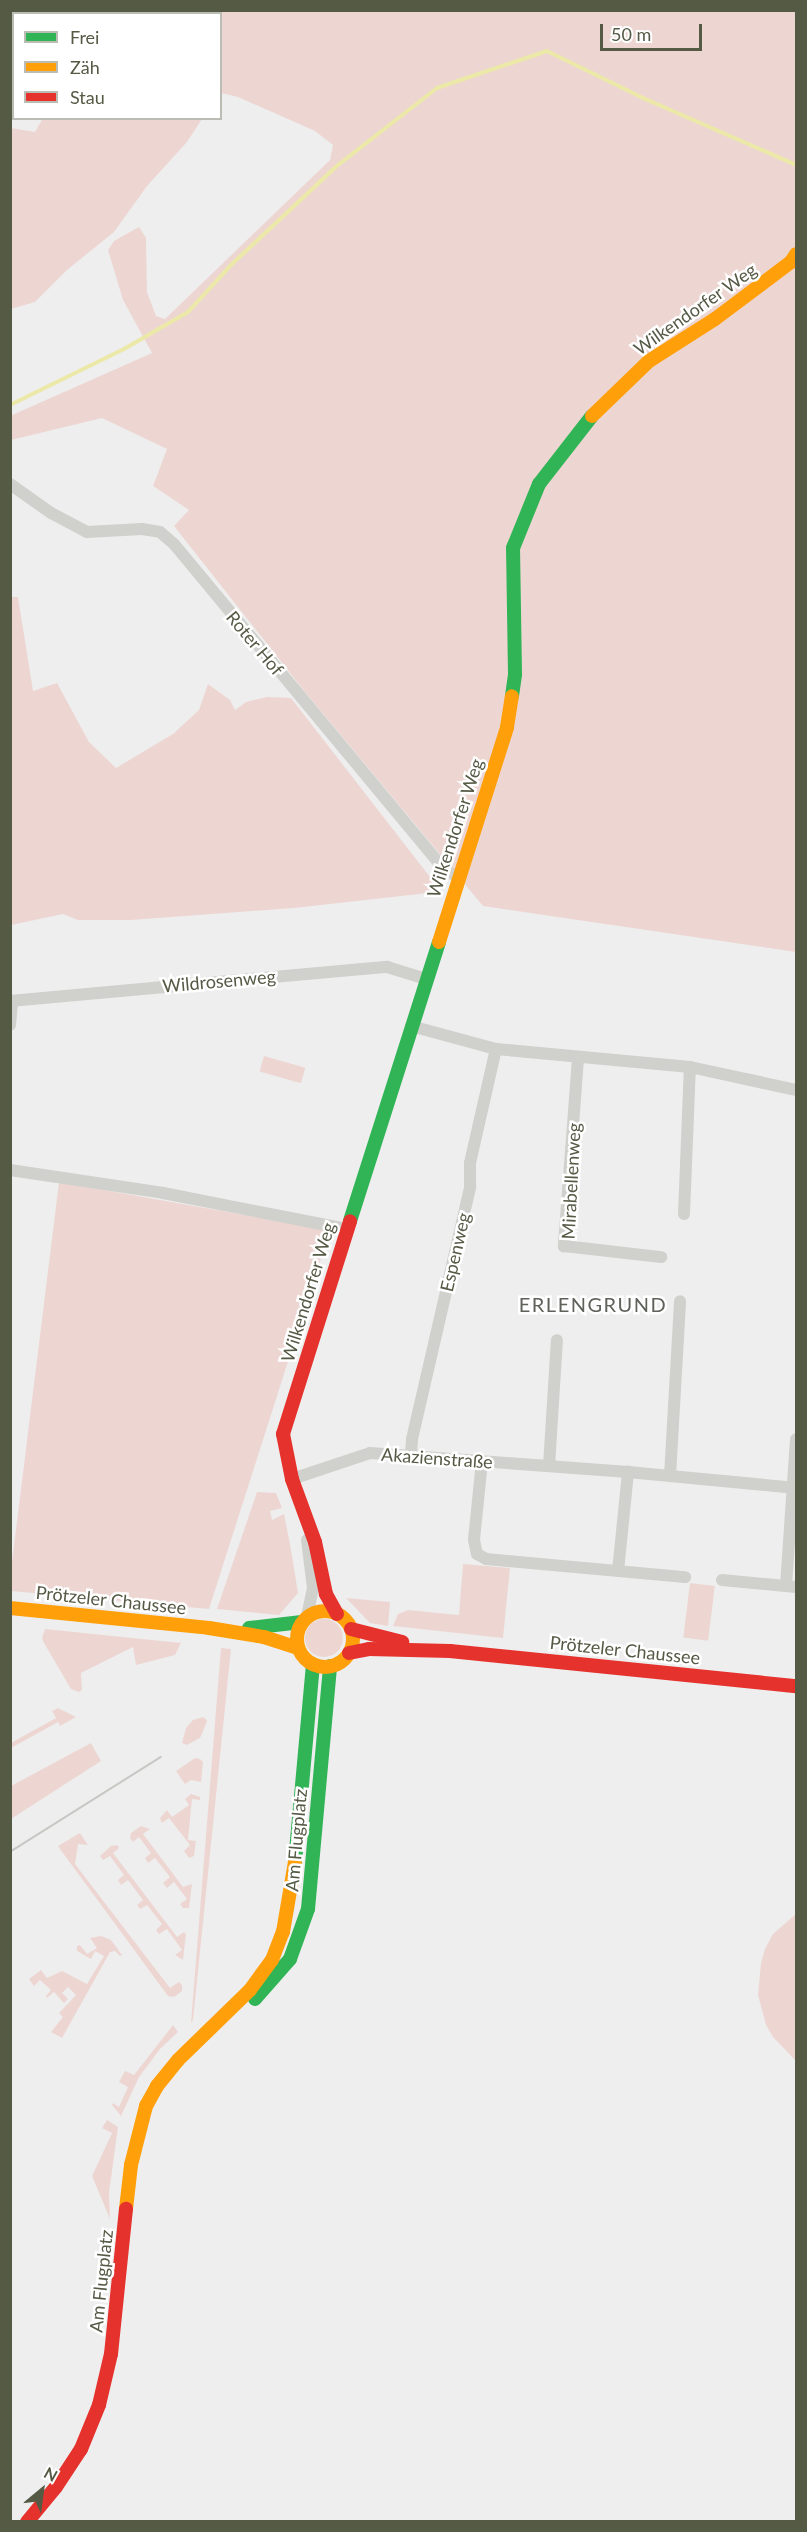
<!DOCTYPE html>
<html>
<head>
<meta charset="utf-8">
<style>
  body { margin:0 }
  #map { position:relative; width:807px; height:2532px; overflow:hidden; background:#eeeeef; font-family:Lato,sans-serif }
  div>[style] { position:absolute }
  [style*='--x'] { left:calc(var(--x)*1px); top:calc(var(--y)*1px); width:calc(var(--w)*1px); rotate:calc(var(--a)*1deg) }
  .green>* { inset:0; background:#edd6d2; transform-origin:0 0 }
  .round { border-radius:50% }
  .stream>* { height:4px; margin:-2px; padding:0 2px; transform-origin:2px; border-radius:2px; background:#ebe8a8 }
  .street>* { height:12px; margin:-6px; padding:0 6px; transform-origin:6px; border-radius:6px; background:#d0d1cc }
  .fast>* { height:14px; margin:-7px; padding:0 7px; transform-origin:7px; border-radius:7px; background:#30b455 }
  .slow>* { height:14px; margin:-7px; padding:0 7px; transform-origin:7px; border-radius:7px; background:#ff9f0a }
  .slow>.ring { margin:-7px; padding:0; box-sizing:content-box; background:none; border:14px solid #ff9f0a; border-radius:50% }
  .jam>* { height:14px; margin:-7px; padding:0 7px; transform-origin:7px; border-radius:7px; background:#e5322d }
  .tram>* { height:1.5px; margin:-0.75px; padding:0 0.75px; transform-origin:0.75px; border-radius:0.75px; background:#c7c8c4 }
  span { translate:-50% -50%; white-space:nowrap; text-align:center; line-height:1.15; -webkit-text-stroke:5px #fff; paint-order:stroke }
  .street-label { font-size:18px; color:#555a45 }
  .neighbourhood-label { font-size:20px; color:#5f625a; letter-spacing:1.5px }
  .frame { position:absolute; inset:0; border:12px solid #555a45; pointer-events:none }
  .legend { position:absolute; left:12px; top:12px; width:210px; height:108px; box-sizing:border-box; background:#fff; border:2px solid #bbbdb5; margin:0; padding:8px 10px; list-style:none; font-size:18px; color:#555a45 }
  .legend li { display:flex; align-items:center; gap:12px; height:30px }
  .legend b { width:30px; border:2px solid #bbbdb5 }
  .north { position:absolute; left:12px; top:2460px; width:60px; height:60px; -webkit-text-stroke:4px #fff; paint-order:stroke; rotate:29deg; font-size:16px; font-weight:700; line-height:24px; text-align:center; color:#555a45 }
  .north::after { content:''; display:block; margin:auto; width:21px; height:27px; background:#555a45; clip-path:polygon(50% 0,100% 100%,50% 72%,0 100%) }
  .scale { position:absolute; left:600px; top:24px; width:102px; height:27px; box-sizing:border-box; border:3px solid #555a45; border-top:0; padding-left:8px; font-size:18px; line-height:21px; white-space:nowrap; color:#555a45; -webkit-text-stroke:4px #fff; paint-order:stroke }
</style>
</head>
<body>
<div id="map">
  <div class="green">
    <i style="clip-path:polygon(97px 11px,796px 11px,796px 952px,483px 906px,305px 692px,174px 526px,189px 510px,153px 486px,167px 449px,102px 418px,11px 440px,10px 416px,152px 353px,123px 300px,108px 250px,114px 241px,139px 227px,146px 238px,147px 292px,156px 316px,165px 319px,330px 160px,333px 145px,315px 131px,238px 97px,221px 93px,220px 14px,96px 13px)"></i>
    <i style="clip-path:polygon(43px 118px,202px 119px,187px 142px,147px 186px,114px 232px,67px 270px,35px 302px,11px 309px,11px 128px,35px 132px)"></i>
    <i style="clip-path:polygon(11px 597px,18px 597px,33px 691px,57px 683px,89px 742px,116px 768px,173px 734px,199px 710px,208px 684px,230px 700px,235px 710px,246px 702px,267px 697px,291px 698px,437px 886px,428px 893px,294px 908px,131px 920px,78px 920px,63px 914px,11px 925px)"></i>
    <i style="left:264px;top:1056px;width:43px;height:16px;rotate:16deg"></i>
    <i style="clip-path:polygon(59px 1182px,330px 1230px,209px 1609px,11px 1591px,11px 1570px)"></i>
    <i style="clip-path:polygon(257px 1492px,276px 1493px,282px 1508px,270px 1511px,272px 1520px,284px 1514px,290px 1544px,298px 1593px,279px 1615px,217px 1609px)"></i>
    <i style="clip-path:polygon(463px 1564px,510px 1568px,503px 1638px,393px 1626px,398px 1614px,408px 1610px,459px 1615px)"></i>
    <i style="left:690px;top:1583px;width:25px;height:55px;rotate:7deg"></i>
    <i style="clip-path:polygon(346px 1598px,390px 1602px,388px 1626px,370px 1623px)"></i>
    <i class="round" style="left:305px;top:1619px;width:38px;height:38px"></i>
    <i style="clip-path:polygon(45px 1629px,181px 1643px,175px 1655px,136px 1665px,133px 1647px,81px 1673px,82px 1690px,79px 1692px,71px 1689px,44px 1643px,42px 1638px)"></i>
    <i style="clip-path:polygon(221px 1648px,231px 1649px,193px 2020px,191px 2023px)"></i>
    <i style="clip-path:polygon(58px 1708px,76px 1717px,60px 1726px,58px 1722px,11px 1748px,11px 1743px,56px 1718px,52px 1711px)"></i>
    <i style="clip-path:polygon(203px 1717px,207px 1720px,206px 1724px,200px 1738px,187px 1745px,182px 1743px,186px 1728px,193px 1720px)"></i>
    <i style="clip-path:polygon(91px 1743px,101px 1761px,11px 1819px,11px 1786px)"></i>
    <i style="clip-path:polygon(195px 1758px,200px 1759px,203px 1762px,201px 1782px,191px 1780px,185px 1784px,176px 1771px)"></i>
    <i style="clip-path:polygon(191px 1794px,200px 1797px,200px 1800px,192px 1799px,188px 1840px,196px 1841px,194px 1856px,189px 1858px,184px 1851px,190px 1845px,169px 1818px,162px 1823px,160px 1818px,167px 1810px,172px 1817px,189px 1805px,185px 1799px)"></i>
    <i style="clip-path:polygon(141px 1826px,150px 1829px,143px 1834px,183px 1887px,192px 1884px,189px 1908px,183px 1908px,180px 1904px,187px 1899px,174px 1882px,167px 1888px,163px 1883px,170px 1877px,155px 1858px,148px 1863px,145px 1858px,151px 1853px,139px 1837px,133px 1842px,130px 1838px,131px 1833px)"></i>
    <i style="clip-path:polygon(80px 1833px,88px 1845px,78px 1844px,75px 1864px,170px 1988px,179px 1982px,182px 1985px,182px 1991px,174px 1997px,168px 1996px,60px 1849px,58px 1846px)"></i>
    <i style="clip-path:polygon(117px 1845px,119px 1848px,113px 1853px,177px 1937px,184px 1932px,186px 1934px,183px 1960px,175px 1955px,182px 1950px,167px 1929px,159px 1934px,156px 1930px,162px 1924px,147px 1905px,140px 1909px,137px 1905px,143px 1900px,128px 1880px,121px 1885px,118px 1880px,124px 1875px,110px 1856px,103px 1860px,100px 1856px,111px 1846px)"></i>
    <i style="clip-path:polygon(796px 1914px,796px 2061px,773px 2037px,766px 2025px,758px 1995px,761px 1963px,765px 1949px,773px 1934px)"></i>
    <i style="clip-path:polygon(101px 1936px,111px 1940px,122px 1955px,120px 1956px,115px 1951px,110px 1952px,62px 2038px,51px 2032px,63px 2017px,59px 2013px,76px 1995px,68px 1987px,62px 1993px,68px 1999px,64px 2003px,54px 1992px,47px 1998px,46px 1996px,51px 1990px,40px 1980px,34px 1986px,29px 1979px,41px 1970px,47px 1978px,62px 1971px,87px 1984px,104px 1956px,95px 1951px,91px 1959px,77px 1951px,77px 1946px,80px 1945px,87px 1954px,97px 1948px,90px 1938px)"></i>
    <i style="clip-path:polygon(173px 2025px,178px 2032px,160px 2049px,139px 2077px,121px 2116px,112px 2105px,113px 2103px,119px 2107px,128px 2087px,119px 2082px,125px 2071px,134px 2075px)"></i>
    <i style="clip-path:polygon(107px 2120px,118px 2127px,109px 2193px,110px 2219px,92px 2176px,112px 2133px,102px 2128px)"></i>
  </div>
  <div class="stream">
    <i style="--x:10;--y:405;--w:127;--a:-26.2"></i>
    <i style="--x:124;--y:349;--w:74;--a:-30"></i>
    <i style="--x:188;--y:312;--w:64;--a:-47.5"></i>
    <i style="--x:231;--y:265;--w:146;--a:-43.1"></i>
    <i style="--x:338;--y:165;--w:125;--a:-37.9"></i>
    <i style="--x:437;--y:88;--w:116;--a:-18.6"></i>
    <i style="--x:547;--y:51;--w:107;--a:26.1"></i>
    <i style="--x:643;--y:98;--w:167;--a:23.6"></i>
  </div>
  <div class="street">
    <i style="--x:86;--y:14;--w:4;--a:-63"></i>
    <i style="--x:10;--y:95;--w:6;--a:51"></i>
    <i style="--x:10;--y:484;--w:50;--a:35.3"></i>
    <i style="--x:51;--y:513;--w:41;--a:27.8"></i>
    <i style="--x:87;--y:532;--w:55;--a:-3.1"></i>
    <i style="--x:142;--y:529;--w:18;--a:9"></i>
    <i style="--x:160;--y:532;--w:18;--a:41"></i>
    <i style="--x:174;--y:544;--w:424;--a:50.3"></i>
    <i style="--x:445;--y:870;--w:15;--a:28"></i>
    <i style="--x:10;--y:1001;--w:379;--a:-5.2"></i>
    <i style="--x:387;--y:967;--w:41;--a:17.1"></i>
    <i style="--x:10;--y:1025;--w:24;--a:-85"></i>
    <i style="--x:411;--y:1026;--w:88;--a:15.1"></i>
    <i style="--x:496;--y:1049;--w:195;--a:5.3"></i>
    <i style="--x:690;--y:1067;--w:108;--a:12.2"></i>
    <i style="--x:578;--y:1058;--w:189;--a:94.3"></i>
    <i style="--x:564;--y:1246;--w:98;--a:6.5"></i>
    <i style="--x:10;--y:1170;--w:155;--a:8.5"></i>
    <i style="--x:163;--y:1193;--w:187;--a:11.1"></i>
    <i style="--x:684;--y:1214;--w:147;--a:-87.7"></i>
    <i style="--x:411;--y:1454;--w:15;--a:-86"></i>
    <i style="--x:412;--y:1439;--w:259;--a:-77"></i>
    <i style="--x:470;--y:1187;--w:24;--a:-90"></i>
    <i style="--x:470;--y:1163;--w:117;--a:-77.2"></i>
    <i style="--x:482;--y:1461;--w:79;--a:95.8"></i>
    <i style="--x:474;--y:1540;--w:14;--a:78"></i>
    <i style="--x:477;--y:1554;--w:10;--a:29"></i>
    <i style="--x:486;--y:1559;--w:200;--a:5.2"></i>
    <i style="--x:549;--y:1466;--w:126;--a:-86.4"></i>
    <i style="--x:670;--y:1476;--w:175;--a:-86.7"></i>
    <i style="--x:292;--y:1479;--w:82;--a:-18.4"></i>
    <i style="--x:370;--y:1453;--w:259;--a:4.2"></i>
    <i style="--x:628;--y:1472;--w:169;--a:5.4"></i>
    <i style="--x:307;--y:1540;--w:48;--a:82.9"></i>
    <i style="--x:313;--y:1588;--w:30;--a:102"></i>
    <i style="--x:618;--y:1571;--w:100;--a:-84.2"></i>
    <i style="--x:722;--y:1580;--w:74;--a:5.4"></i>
    <i style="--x:786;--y:1586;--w:147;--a:-86.1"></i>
  </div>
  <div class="fast">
    <i style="--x:512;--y:696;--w:22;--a:-82"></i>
    <i style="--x:515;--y:674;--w:126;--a:-90.9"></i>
    <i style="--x:513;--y:548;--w:69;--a:-67.9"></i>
    <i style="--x:539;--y:484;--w:86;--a:-52.1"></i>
    <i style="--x:350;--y:1221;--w:293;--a:-72.3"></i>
    <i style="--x:249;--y:1628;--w:53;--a:-6.5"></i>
    <i style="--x:295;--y:1862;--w:198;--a:-84.8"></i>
    <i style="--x:255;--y:1999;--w:53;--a:-48.8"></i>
    <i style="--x:290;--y:1959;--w:53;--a:-70.2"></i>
    <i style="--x:308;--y:1909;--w:244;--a:-84.8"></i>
  </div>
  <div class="slow">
    <i style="--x:592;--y:416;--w:79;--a:-44"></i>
    <i style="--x:649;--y:361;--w:78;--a:-32.5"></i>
    <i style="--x:715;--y:319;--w:95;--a:-36.9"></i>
    <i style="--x:791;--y:262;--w:9;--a:-58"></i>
    <i style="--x:439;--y:942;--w:225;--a:-72.4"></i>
    <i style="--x:507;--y:727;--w:31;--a:-81"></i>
    <i style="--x:10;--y:1608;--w:200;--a:5.7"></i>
    <i style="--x:209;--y:1628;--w:56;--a:9.3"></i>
    <i style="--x:264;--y:1637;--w:36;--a:18"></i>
    <i class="ring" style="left:297px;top:1611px;width:42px;height:42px"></i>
    <i style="--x:126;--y:2209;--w:44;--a:-83.5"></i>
    <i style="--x:131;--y:2165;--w:61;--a:-75.7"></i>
    <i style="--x:146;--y:2106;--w:23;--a:-61"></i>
    <i style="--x:157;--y:2086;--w:33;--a:-51"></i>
    <i style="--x:178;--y:2060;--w:100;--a:-44.2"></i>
    <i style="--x:250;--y:1990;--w:37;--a:-54"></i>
    <i style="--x:272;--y:1960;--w:30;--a:-69"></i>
    <i style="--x:283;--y:1932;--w:71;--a:-80.3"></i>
  </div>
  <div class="jam">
    <i style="--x:337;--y:1614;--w:23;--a:-119"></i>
    <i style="--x:326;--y:1594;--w:53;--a:-101.9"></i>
    <i style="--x:315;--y:1542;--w:67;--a:-110.1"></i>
    <i style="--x:292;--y:1479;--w:46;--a:-101.3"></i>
    <i style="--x:283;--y:1434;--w:223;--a:-72.5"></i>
    <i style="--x:351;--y:1629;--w:53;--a:14.3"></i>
    <i style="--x:349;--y:1653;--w:20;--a:-11"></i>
    <i style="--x:369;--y:1649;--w:81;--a:1.4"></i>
    <i style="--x:450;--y:1651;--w:348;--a:5.8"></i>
    <i style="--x:27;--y:2522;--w:45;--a:-50.4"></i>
    <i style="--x:56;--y:2487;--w:45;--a:-56.7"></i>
    <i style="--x:81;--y:2449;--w:48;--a:-67.8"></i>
    <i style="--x:99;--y:2405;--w:52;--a:-76.8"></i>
    <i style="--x:111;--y:2354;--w:146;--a:-84.1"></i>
  </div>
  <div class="tram">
    <i style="--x:10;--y:1852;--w:178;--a:-32.2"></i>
  </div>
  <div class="street-label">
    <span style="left:695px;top:309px;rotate:-35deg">Wilkendorfer Weg</span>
    <span style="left:255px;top:643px;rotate:50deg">Roter Hof</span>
    <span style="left:455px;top:828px;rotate:-72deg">Wilkendorfer Weg</span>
    <span style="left:219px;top:981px;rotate:-5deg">Wildrosenweg</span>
    <span style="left:571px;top:1181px;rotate:-87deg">Mirabellenweg</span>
    <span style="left:455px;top:1252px;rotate:-77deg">Espenweg</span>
    <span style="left:308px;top:1292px;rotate:-73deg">Wilkendorfer Weg</span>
    <span style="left:437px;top:1458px;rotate:4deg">Akazienstraße</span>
    <span style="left:111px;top:1600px;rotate:6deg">Prötzeler Chaussee</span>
    <span style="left:625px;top:1650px;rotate:6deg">Prötzeler Chaussee</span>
    <span style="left:296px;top:1840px;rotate:-85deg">Am Flugplatz</span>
    <span style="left:101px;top:2281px;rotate:-84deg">Am Flugplatz</span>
  </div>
  <div class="neighbourhood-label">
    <span style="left:593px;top:1304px">ERLENGRUND</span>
  </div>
  <div class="frame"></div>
  <ul class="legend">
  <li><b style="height:8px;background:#30b455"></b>Frei</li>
  <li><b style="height:8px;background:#ff9f0a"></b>Zäh</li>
  <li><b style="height:8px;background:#e5322d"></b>Stau</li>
  </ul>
  <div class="north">N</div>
  <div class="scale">50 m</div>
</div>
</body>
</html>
